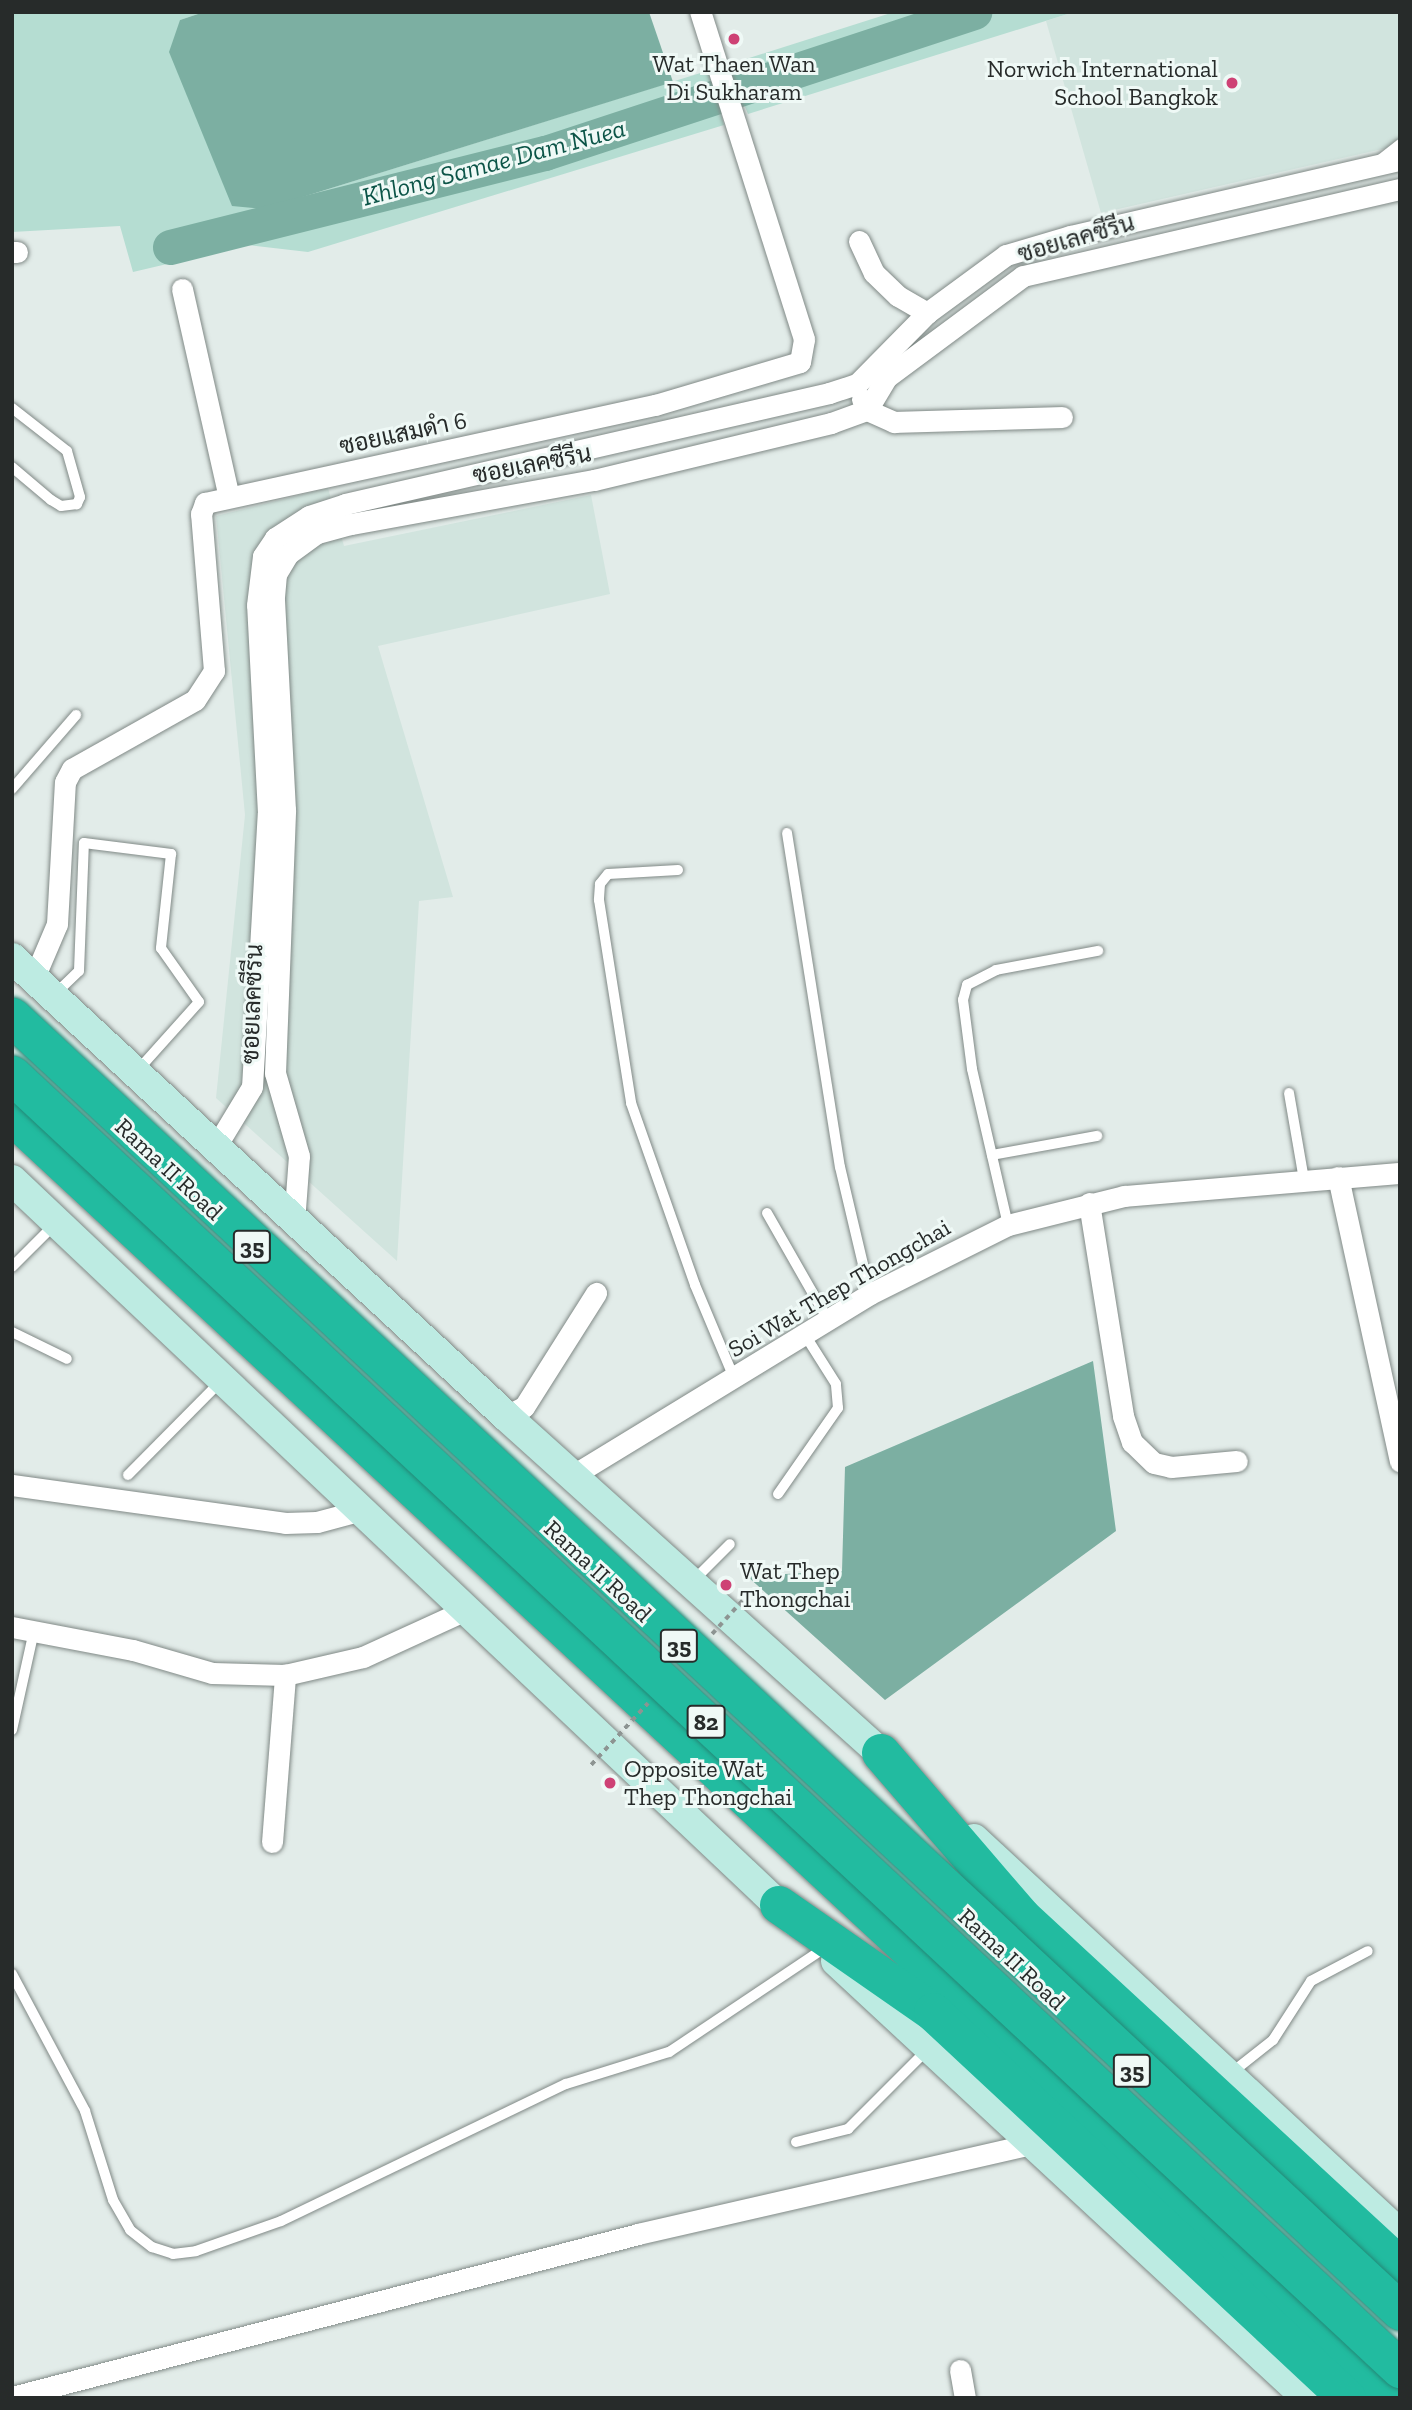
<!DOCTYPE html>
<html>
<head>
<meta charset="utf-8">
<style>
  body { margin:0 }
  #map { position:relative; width:1412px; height:2410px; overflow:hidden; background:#e2ece9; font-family:"Zilla Slab",Sarabun,serif }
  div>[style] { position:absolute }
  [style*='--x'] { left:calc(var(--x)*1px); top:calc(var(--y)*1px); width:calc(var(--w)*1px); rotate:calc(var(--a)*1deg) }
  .built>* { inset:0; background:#d1e4de }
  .green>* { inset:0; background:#b5ddd2 }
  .water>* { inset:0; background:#7cafa2 }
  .river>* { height:35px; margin:-17.5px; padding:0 17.5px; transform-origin:17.5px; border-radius:17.5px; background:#7cafa2 }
  .roads { filter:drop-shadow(0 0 2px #808986) drop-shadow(0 0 2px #808986) }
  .lane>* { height:10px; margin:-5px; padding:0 5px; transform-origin:5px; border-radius:5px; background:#fff }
  .street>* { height:21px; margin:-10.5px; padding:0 10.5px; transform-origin:10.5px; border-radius:10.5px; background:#fff }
  .secondary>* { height:30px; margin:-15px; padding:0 15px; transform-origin:15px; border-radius:15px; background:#bdebe2 }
  .highway>* { height:38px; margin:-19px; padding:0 19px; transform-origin:19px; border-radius:19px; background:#22bba0 }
  .path-bridge>* { height:3.5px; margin-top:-1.75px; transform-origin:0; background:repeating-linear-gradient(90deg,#8d9492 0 5px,transparent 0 10px) }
  .bridges { filter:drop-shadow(0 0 2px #248977) drop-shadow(0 0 2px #248977) }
  .highway-bridge>* { height:38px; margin:-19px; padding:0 19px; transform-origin:19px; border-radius:19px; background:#22bba0 }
  .dots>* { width:19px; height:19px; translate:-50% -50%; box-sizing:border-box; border:4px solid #eff9f6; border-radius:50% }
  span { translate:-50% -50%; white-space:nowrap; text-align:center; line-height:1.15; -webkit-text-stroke:6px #eff9f6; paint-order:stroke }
  .shield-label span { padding:2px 5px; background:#eff9f6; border:2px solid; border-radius:5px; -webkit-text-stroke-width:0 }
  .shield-label { font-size:23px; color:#272b2a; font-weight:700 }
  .poi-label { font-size:24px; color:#272b2a }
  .right { translate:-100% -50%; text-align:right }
  .left { translate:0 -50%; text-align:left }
  .street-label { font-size:24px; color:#272b2a }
  .water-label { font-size:26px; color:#0b5447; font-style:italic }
  .frame { position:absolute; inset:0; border:14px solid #272b2a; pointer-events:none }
</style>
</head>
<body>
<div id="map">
  <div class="built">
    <i style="clip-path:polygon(1074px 12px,1400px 12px,1400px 145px,1101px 213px,1046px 21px)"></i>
    <i style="clip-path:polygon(328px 488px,344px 546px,591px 495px,610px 594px,378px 646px,453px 897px,419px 901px,397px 1261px,216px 1098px,245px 815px,216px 516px)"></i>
  </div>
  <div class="green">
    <i style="clip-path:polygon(12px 12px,204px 12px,180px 20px,264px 209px,710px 70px,724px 125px,308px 252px,248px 245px,133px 272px,120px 226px,12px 232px)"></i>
    <i style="clip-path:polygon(894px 12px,1074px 12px,748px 114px,727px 65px)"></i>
  </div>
  <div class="water">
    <i style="clip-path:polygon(204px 12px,649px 12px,673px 82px,264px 209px,232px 206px,169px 52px,180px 20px)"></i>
    <i style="clip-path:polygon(1093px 1361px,1116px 1531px,885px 1700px,747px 1576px,842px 1571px,845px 1467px)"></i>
  </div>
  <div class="river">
    <i style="--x:170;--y:247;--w:387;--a:-14.1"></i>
    <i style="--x:545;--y:153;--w:452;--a:-18.2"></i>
  </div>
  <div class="roads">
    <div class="lane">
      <i style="--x:1381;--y:159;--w:24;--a:-38"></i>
      <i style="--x:12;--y:408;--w:70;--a:38"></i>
      <i style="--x:67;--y:451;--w:48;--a:74.2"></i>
      <i style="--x:80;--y:497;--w:8;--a:113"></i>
      <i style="--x:77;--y:504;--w:16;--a:173"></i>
      <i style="--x:61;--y:506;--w:12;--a:-149"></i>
      <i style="--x:51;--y:500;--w:51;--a:-139.8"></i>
      <i style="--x:12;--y:789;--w:98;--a:-49.1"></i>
      <i style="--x:787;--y:833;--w:338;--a:81"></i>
      <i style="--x:840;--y:1167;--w:130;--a:76.7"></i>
      <i style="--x:678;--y:870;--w:70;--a:176.7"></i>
      <i style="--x:608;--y:874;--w:13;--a:129"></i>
      <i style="--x:600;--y:884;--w:16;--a:94"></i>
      <i style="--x:599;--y:900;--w:206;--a:81"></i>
      <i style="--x:631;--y:1103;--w:193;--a:70.6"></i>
      <i style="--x:695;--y:1285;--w:101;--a:67.2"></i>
      <i style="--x:55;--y:994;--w:33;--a:-44"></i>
      <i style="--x:79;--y:971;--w:128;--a:-87.8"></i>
      <i style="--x:84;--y:843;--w:88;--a:7.2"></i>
      <i style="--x:171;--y:854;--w:95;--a:96.1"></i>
      <i style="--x:161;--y:948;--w:66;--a:54.9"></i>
      <i style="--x:199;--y:1002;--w:93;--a:131.9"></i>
      <i style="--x:1289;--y:1093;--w:88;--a:80.2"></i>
      <i style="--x:992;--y:1155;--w:107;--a:-10.3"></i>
      <i style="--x:767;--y:1213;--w:123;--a:60.3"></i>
      <i style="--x:1008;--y:1225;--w:160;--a:-103"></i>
      <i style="--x:972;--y:1069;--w:70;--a:-97.4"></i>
      <i style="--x:963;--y:1000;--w:16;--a:-75"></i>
      <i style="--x:967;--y:985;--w:33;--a:-27"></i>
      <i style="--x:996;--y:970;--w:104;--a:-10.6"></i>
      <i style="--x:12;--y:1267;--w:61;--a:-45"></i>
      <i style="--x:12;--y:1332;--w:61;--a:26.1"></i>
      <i style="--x:128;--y:1475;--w:134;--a:-45.3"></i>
      <i style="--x:778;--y:1494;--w:105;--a:-55.1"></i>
      <i style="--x:838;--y:1408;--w:24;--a:-95"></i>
      <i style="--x:836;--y:1384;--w:58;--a:-122.3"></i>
      <i style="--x:693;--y:1581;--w:52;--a:-45"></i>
      <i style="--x:12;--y:1730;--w:101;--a:-77.5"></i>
      <i style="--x:12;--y:1974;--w:155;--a:61.9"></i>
      <i style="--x:85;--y:2111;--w:93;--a:72.5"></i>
      <i style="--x:113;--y:2200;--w:34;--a:60"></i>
      <i style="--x:130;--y:2230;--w:28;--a:38"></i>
      <i style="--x:152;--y:2247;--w:22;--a:18"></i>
      <i style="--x:173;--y:2254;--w:23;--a:-7"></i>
      <i style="--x:196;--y:2251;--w:90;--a:-19.4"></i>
      <i style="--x:281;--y:2221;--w:316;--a:-25.7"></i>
      <i style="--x:566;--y:2084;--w:108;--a:-17.3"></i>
      <i style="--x:669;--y:2052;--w:185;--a:-33.8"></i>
      <i style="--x:1230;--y:2074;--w:55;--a:-38.3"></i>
      <i style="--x:1273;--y:2040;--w:70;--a:-57.2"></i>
      <i style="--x:1311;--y:1981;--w:64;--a:-27.8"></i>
      <i style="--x:796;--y:2142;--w:54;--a:-14"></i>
      <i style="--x:848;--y:2129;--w:112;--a:-45"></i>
    </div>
    <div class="street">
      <i style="--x:859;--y:241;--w:35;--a:65"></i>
      <i style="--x:874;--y:273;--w:33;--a:44"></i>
      <i style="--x:898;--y:296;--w:34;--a:30"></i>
      <i style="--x:12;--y:252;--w:5;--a:0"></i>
      <i style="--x:182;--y:289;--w:213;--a:77.3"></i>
      <i style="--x:862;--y:399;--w:12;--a:66"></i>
      <i style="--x:867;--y:410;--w:30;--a:24"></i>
      <i style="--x:894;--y:422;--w:168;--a:-1.7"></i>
      <i style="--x:34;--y:978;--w:59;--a:-66.9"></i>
      <i style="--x:57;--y:924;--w:142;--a:-86.8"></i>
      <i style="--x:65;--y:782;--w:15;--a:-62"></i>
      <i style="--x:72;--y:769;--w:141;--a:-29.3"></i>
      <i style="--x:195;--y:700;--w:35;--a:-57"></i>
      <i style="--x:214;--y:671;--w:158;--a:-94.7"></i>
      <i style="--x:201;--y:514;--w:12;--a:-70"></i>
      <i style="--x:205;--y:503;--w:461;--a:-12.3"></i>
      <i style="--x:655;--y:405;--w:151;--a:-16.5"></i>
      <i style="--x:800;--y:362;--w:23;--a:-80"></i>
      <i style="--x:804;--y:339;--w:343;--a:-107.6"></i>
      <i style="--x:215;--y:1148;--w:71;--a:-58.8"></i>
      <i style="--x:252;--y:1087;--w:274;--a:-86.7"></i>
      <i style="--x:268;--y:813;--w:208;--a:-93"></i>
      <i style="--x:257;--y:605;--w:49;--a:-83"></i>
      <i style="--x:263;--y:556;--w:22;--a:-56"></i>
      <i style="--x:275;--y:538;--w:40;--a:-32.9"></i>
      <i style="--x:309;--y:516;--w:38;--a:-18"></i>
      <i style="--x:345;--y:504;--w:497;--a:-12.9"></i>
      <i style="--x:829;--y:393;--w:29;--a:-18"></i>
      <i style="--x:857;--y:384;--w:100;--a:-45.4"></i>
      <i style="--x:927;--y:313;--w:98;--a:-36.3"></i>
      <i style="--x:1006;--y:255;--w:67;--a:-16.5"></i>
      <i style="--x:1070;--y:236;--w:339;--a:-13"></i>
      <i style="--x:1338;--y:1177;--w:291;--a:77.7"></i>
      <i style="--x:1089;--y:1203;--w:216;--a:80.9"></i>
      <i style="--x:1123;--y:1416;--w:28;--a:71"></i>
      <i style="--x:1132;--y:1442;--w:30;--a:44"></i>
      <i style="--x:1154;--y:1463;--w:17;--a:13"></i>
      <i style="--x:1171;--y:1467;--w:66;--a:-5.2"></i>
      <i style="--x:294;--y:1222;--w:66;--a:-85.7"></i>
      <i style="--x:299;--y:1156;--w:86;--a:-106.1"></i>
      <i style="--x:275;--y:1073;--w:263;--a:-87.8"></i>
      <i style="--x:285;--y:810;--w:213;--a:-93"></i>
      <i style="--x:274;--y:597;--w:23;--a:-85"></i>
      <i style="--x:276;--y:574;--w:23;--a:-59"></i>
      <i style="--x:288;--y:554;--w:36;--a:-36"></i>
      <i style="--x:317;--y:533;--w:35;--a:-15"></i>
      <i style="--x:351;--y:524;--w:247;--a:-10.3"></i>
      <i style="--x:594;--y:480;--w:244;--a:-13.5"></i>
      <i style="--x:831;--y:423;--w:38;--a:-20"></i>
      <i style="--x:867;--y:410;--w:39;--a:-59"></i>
      <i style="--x:887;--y:377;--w:169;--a:-36.6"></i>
      <i style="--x:1023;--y:276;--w:387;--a:-13"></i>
      <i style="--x:506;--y:1416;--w:20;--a:-27"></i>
      <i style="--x:524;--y:1407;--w:135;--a:-57.7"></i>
      <i style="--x:575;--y:1474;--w:346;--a:-31.4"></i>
      <i style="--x:870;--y:1294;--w:154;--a:-26.6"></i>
      <i style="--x:1008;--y:1225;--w:120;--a:-14"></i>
      <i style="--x:1124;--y:1196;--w:277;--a:-4.8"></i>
      <i style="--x:12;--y:1485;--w:276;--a:7.9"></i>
      <i style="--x:285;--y:1523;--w:32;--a:-2"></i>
      <i style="--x:317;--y:1522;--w:47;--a:-14.9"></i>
      <i style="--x:12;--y:1627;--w:123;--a:10.8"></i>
      <i style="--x:133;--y:1650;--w:82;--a:16.2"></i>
      <i style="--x:212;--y:1673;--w:73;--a:1.6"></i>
      <i style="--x:285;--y:1675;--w:80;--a:-13"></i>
      <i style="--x:363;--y:1657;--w:115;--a:-24.6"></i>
      <i style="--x:272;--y:1842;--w:168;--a:-85.5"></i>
      <i style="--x:960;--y:2370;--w:28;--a:80"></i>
      <i style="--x:12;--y:2397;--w:647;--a:-14.59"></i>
      <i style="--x:638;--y:2234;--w:404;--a:-12.9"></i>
    </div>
    <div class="secondary">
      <i style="--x:12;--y:958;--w:674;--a:42.83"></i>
      <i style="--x:506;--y:1416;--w:525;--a:41.99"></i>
      <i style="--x:12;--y:1180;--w:1078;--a:43.42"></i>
      <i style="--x:974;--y:1839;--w:581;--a:42.84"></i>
      <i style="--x:836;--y:1961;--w:643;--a:42.86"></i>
    </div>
    <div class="highway">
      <i style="--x:12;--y:1116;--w:1884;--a:42.89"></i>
      <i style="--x:881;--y:1753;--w:216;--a:49.3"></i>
      <i style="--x:1022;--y:1917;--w:514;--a:42.72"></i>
      <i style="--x:779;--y:1905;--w:188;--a:34.8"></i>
      <i style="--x:933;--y:2012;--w:566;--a:43"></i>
    </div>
  </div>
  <div class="path-bridge">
    <i style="--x:712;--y:1634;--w:47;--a:-47.6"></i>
    <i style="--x:591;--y:1765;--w:84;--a:-47.4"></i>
  </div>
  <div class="bridges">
    <div class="highway-bridge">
      <i style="--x:12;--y:1017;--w:1898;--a:42.99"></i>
      <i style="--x:12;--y:1075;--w:1898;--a:42.99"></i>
    </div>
  </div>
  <div class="dots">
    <i style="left:734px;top:39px;background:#ce4275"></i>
    <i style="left:1232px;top:83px;background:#ce4275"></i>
    <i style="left:726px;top:1585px;background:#ce4275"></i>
    <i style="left:610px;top:1783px;background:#ce4275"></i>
  </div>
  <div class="shield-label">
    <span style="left:252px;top:1247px">35</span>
    <span style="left:679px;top:1646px">35</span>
    <span style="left:706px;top:1722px">82</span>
    <span style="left:1132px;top:2071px">35</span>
  </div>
  <div class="poi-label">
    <span style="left:734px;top:78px">Wat Thaen Wan<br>Di Sukharam</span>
    <span class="right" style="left:1218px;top:83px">Norwich International<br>School Bangkok</span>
    <span class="left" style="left:740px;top:1585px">Wat Thep<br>Thongchai</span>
    <span class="left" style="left:624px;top:1783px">Opposite Wat<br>Thep Thongchai</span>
  </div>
  <div class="street-label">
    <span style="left:1076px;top:238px;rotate:-16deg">ซอยเลคซีรีน</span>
    <span style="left:403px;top:433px;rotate:-12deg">ซอยแสมดำ 6</span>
    <span style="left:532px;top:464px;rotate:-11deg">ซอยเลคซีรีน</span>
    <span style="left:252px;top:1004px;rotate:-88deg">ซอยเลคซีรีน</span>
    <span style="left:169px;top:1169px;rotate:43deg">Rama II Road</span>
    <span style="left:839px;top:1288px;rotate:-30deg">Soi Wat Thep Thongchai</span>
    <span style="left:598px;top:1571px;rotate:43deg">Rama II Road</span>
    <span style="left:1012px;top:1959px;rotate:43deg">Rama II Road</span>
  </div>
  <div class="water-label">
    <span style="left:494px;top:163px;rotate:-15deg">Khlong Samae Dam Nuea</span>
  </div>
  <div class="frame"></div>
</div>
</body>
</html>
